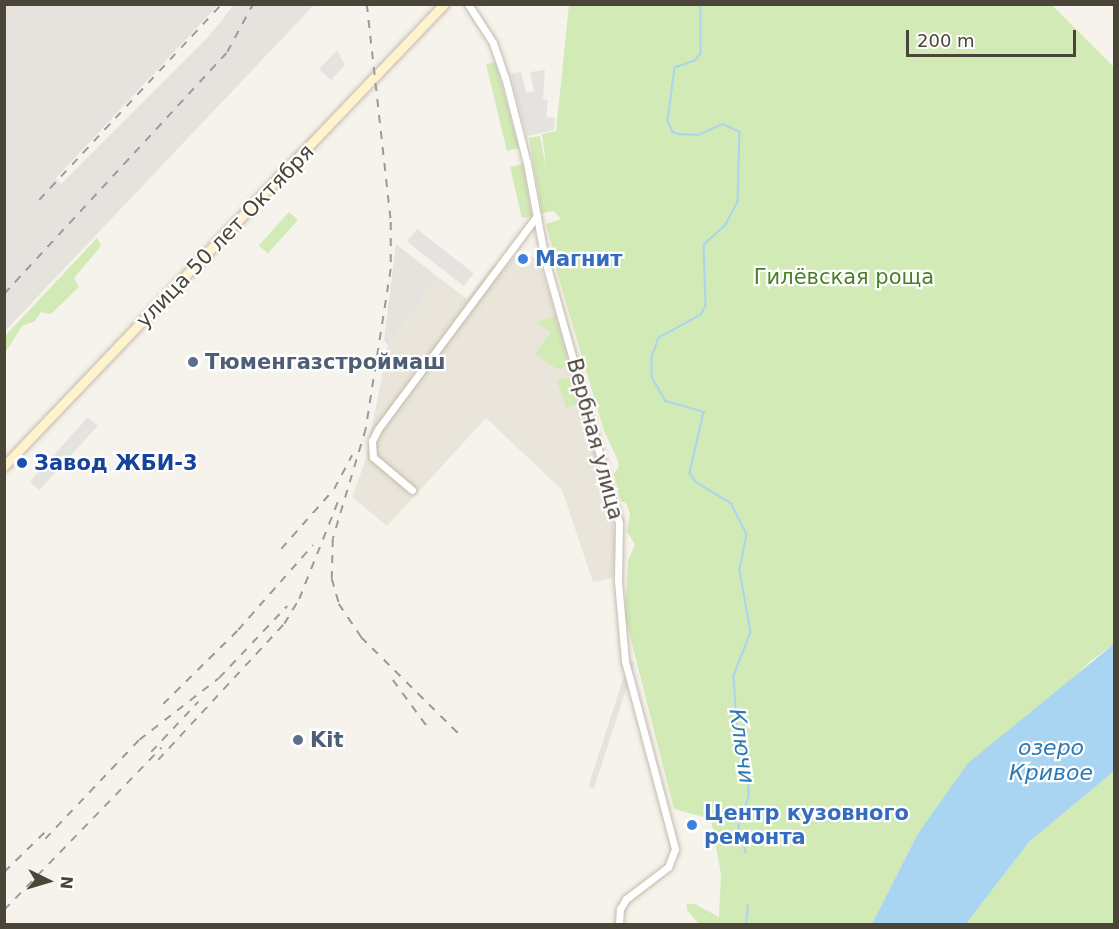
<!DOCTYPE html>
<html>
<head>
<meta charset="utf-8">
<style>
  body { margin:0 }
  #map { position:relative; width:1119px; height:929px; overflow:hidden; background:#f6f3ec; font-family:"DejaVu Sans",sans-serif }
  div>[style] { position:absolute }
  [style*='--x'] { left:calc(var(--x)*1px); top:calc(var(--y)*1px); width:calc(var(--w)*1px); rotate:calc(var(--a)*1deg) }
  .residential>* { inset:0; background:#eae5da }
  .industrial>* { inset:0; background:#e6e2dd }
  .green>* { inset:0; background:#d2eab5; transform-origin:0 0 }
  .parking>* { inset:0; background:#e5e3e0; transform-origin:0 0 }
  .water>* { inset:0; background:#a9d4f2 }
  .stream>* { height:1.5px; margin:-0.75px; padding:0 0.75px; transform-origin:0.75px; border-radius:0.75px; background:#a9d4f2 }
  .roads { filter:drop-shadow(0 0 2px #c2bbae) drop-shadow(0 0 2px #c2bbae) }
  .minor>* { height:7px; margin:-3.5px; padding:0 3.5px; transform-origin:3.5px; border-radius:3.5px; background:#fff }
  .secondary>* { height:9px; margin:-4.5px; padding:0 4.5px; transform-origin:4.5px; border-radius:4.5px; background:#fff3cd }
  .rail>* { height:1.5px; margin-top:-0.75px; transform-origin:0; background:repeating-linear-gradient(90deg,#9a9a9a 0 8px,transparent 0 16px) }
  .dots>* { width:16px; height:16px; translate:-50% -50%; box-sizing:border-box; border:3px solid #fff; border-radius:50% }
  span { translate:-50% -50%; white-space:nowrap; text-align:center; line-height:1.15; -webkit-text-stroke:4.5px #fff; paint-order:stroke }
  .street-label { font-size:21px; color:#4b4439 }
  .shop-label { font-size:21px; color:#366cbe; font-weight:700 }
  .left { translate:0 -50%; text-align:left }
  .park-label { font-size:21px; color:#4a7f2a }
  .service-label { font-size:21px; color:#4e5e75; font-weight:700 }
  .transit-label { font-size:21px; color:#164399; font-weight:700 }
  .water-label { font-size:22px; color:#2e7ab2; font-style:italic }
  .frame { position:absolute; inset:0; border:6px solid #4b4439; pointer-events:none }
  .north { position:absolute; left:18px; top:851px; width:60px; height:60px; -webkit-text-stroke:4px #fff; paint-order:stroke; rotate:95deg; font-size:16px; font-weight:700; line-height:24px; text-align:center; color:#4b4439 }
  .north::after { content:''; display:block; margin:auto; width:21px; height:27px; background:#4b4439; clip-path:polygon(50% 0,100% 100%,50% 72%,0 100%) }
  .scale { position:absolute; left:906px; top:30px; width:170px; height:27px; box-sizing:border-box; border:3px solid #4b4439; border-top:0; padding-left:8px; font-size:18px; line-height:21px; white-space:nowrap; color:#4b4439; -webkit-text-stroke:4px #fff; paint-order:stroke }
</style>
</head>
<body>
<div id="map">
  <div class="residential">
    <i style="clip-path:polygon(526px 254px,538px 259px,583px 402px,615px 532px,613px 578px,593px 582px,562px 490px,486px 418px,387px 526px,352px 497px,365px 462px,388px 346px,438px 277px,467px 299px,493px 265px,502px 272px,515px 256px)"></i>
  </div>
  <div class="industrial">
    <i style="clip-path:polygon(5px 4px,218px 5px,56px 178px,61px 184px,209px 36px,234px 5px,314px 5px,5px 331px)"></i>
    <i style="clip-path:polygon(396px 244px,438px 277px,388px 346px,384px 340px)"></i>
  </div>
  <div class="green">
    <i style="clip-path:polygon(569px 5px,1052px 5px,1114px 67px,1114px 644px,1088px 663px,917px 835px,872px 924px,699px 924px,687px 910px,687px 904px,695px 904px,719px 917px,721px 874px,711px 819px,674px 809px,625px 616px,628px 561px,635px 545px,627px 531px,630px 514px,626px 503px,621px 501px,614px 474px,619px 466px,617px 458px,604px 431px,555px 265px,565px 251px,553px 251px,546px 224px,561px 219px,554px 211px,542px 213px,529px 138px,540px 136px,547px 173px,542px 134px,556px 131px)"></i>
    <i style="clip-path:polygon(495px 62px,519px 148px,507px 151px,486px 64px)"></i>
    <i style="clip-path:polygon(523px 164px,532px 216px,522px 218px,510px 167px)"></i>
    <i style="left:289px;top:212px;width:12px;height:45px;rotate:42deg"></i>
    <i style="clip-path:polygon(97px 238px,101px 246px,74px 278px,79px 287px,51px 314px,41px 312px,35px 321px,22px 326px,5px 353px,5px 336px)"></i>
    <i style="clip-path:polygon(555px 316px,569px 366px,557px 369px,535px 354px,551px 332px,536px 322px)"></i>
    <i style="clip-path:polygon(576px 376px,583px 402px,566px 408px,557px 380px)"></i>
    <i style="clip-path:polygon(1114px 771px,1114px 924px,966px 924px,1029px 842px)"></i>
  </div>
  <div class="parking">
    <i style="clip-path:polygon(337px 50px,345px 65px,331px 80px,319px 69px)"></i>
    <i style="clip-path:polygon(545px 70px,543px 99px,548px 100px,546px 117px,555px 118px,554px 130px,527px 136px,511px 74px,521px 71px,526px 93px,534px 91px,530px 72px)"></i>
    <i style="left:417px;top:229px;width:72px;height:16px;rotate:38deg"></i>
    <i style="left:88px;top:417px;width:13px;height:87px;rotate:42deg"></i>
    <i style="left:629px;top:661px;width:6px;height:132px;rotate:18deg"></i>
  </div>
  <div class="water">
    <i style="clip-path:polygon(1114px 644px,1114px 771px,1029px 842px,966px 924px,872px 924px,917px 835px,968px 763px)"></i>
  </div>
  <div class="stream">
    <i style="--x:701;--y:4;--w:50;--a:90"></i>
    <i style="--x:701;--y:54;--w:9;--a:131"></i>
    <i style="--x:695;--y:61;--w:21;--a:161"></i>
    <i style="--x:675;--y:68;--w:53;--a:97.5"></i>
    <i style="--x:668;--y:121;--w:12;--a:66"></i>
    <i style="--x:673;--y:132;--w:6;--a:18"></i>
    <i style="--x:679;--y:134;--w:19;--a:3"></i>
    <i style="--x:698;--y:135;--w:27;--a:-24"></i>
    <i style="--x:723;--y:124;--w:19;--a:25"></i>
    <i style="--x:740;--y:132;--w:70;--a:91.6"></i>
    <i style="--x:738;--y:202;--w:27;--a:118"></i>
    <i style="--x:725;--y:226;--w:28;--a:138"></i>
    <i style="--x:704;--y:245;--w:61;--a:88.1"></i>
    <i style="--x:706;--y:306;--w:10;--a:119"></i>
    <i style="--x:701;--y:315;--w:48;--a:151.3"></i>
    <i style="--x:659;--y:338;--w:20;--a:110"></i>
    <i style="--x:652;--y:357;--w:20;--a:90"></i>
    <i style="--x:652;--y:377;--w:28;--a:60"></i>
    <i style="--x:666;--y:401;--w:40;--a:16"></i>
    <i style="--x:704;--y:412;--w:63;--a:102.9"></i>
    <i style="--x:690;--y:473;--w:11;--a:56"></i>
    <i style="--x:696;--y:482;--w:41;--a:31"></i>
    <i style="--x:731;--y:503;--w:35;--a:63"></i>
    <i style="--x:747;--y:534;--w:38;--a:101"></i>
    <i style="--x:740;--y:571;--w:62;--a:79.8"></i>
    <i style="--x:751;--y:632;--w:47;--a:111.1"></i>
    <i style="--x:734;--y:676;--w:76;--a:86.2"></i>
    <i style="--x:739;--y:752;--w:25;--a:67"></i>
    <i style="--x:749;--y:775;--w:22;--a:90"></i>
    <i style="--x:749;--y:797;--w:31;--a:109"></i>
    <i style="--x:739;--y:826;--w:27;--a:75"></i>
    <i style="--x:746;--y:924;--w:19;--a:-84"></i>
  </div>
  <div class="roads">
    <div class="minor">
      <i style="--x:468;--y:4;--w:46;--a:57.3"></i>
      <i style="--x:493;--y:43;--w:36;--a:71"></i>
      <i style="--x:505;--y:77;--w:89;--a:75.7"></i>
      <i style="--x:527;--y:163;--w:99;--a:79.5"></i>
      <i style="--x:545;--y:260;--w:273;--a:74.3"></i>
      <i style="--x:619;--y:523;--w:58;--a:91"></i>
      <i style="--x:618;--y:581;--w:80;--a:85"></i>
      <i style="--x:625;--y:661;--w:195;--a:75.1"></i>
      <i style="--x:675;--y:849;--w:19;--a:111"></i>
      <i style="--x:668;--y:867;--w:53;--a:142.7"></i>
      <i style="--x:626;--y:899;--w:12;--a:121"></i>
      <i style="--x:620;--y:909;--w:15;--a:94"></i>
      <i style="--x:412;--y:490;--w:51;--a:-139.8"></i>
      <i style="--x:373;--y:457;--w:16;--a:-94"></i>
      <i style="--x:372;--y:441;--w:13;--a:-63"></i>
      <i style="--x:378;--y:429;--w:266;--a:-53.3"></i>
    </div>
    <div class="secondary">
      <i style="--x:4;--y:466;--w:638;--a:-46.4"></i>
    </div>
  </div>
  <div class="rail">
    <i style="--x:367;--y:4;--w:219;--a:83.7"></i>
    <i style="--x:391;--y:222;--w:47;--a:90"></i>
    <i style="--x:391;--y:269;--w:162;--a:98.9"></i>
    <i style="--x:366;--y:429;--w:115;--a:106.7"></i>
    <i style="--x:333;--y:539;--w:40;--a:91.4"></i>
    <i style="--x:332;--y:579;--w:26;--a:74"></i>
    <i style="--x:339;--y:604;--w:40;--a:56"></i>
    <i style="--x:361;--y:637;--w:139;--a:44.7"></i>
    <i style="--x:39;--y:200;--w:268;--a:-47"></i>
    <i style="--x:4;--y:294;--w:329;--a:-47.3"></i>
    <i style="--x:227;--y:52;--w:55;--a:-61.6"></i>
    <i style="--x:281;--y:549;--w:80;--a:-48.5"></i>
    <i style="--x:334;--y:489;--w:38;--a:-62"></i>
    <i style="--x:393;--y:680;--w:61;--a:53.7"></i>
    <i style="--x:163;--y:704;--w:105;--a:-44.6"></i>
    <i style="--x:238;--y:630;--w:113;--a:-48.6"></i>
    <i style="--x:151;--y:752;--w:69;--a:-46.8"></i>
    <i style="--x:158;--y:760;--w:185;--a:-47.2"></i>
    <i style="--x:284;--y:624;--w:29;--a:-59"></i>
    <i style="--x:299;--y:599;--w:105;--a:-68.3"></i>
    <i style="--x:45;--y:839;--w:137;--a:-46.5"></i>
    <i style="--x:139;--y:740;--w:101;--a:-37.8"></i>
    <i style="--x:219;--y:678;--w:99;--a:-46.6"></i>
    <i style="--x:4;--y:872;--w:60;--a:-44.3"></i>
    <i style="--x:4;--y:910;--w:226;--a:-45.9"></i>
  </div>
  <div class="dots">
    <i style="left:523px;top:259px;background:#3f7fe0"></i>
    <i style="left:193px;top:362px;background:#5c6f8a"></i>
    <i style="left:22px;top:463px;background:#1a4fb4"></i>
    <i style="left:298px;top:740px;background:#5c6f8a"></i>
    <i style="left:692px;top:825px;background:#3f7fe0"></i>
  </div>
  <div class="street-label">
    <span style="left:225px;top:236px;rotate:-46deg">улица 50 лет Октября</span>
    <span style="left:595px;top:439px;rotate:75deg">Вербная улица</span>
  </div>
  <div class="shop-label">
    <span class="left" style="left:535px;top:259px">Магнит</span>
    <span class="left" style="left:704px;top:825px">Центр кузовного<br>ремонта</span>
  </div>
  <div class="park-label">
    <span style="left:844px;top:277px">Гилёвская роща</span>
  </div>
  <div class="service-label">
    <span class="left" style="left:205px;top:362px">Тюменгазстроймаш</span>
    <span class="left" style="left:310px;top:740px">Kit</span>
  </div>
  <div class="transit-label">
    <span class="left" style="left:34px;top:463px">Завод ЖБИ-3</span>
  </div>
  <div class="water-label">
    <span style="left:742px;top:746px;rotate:82deg">Ключи</span>
    <span style="left:1051px;top:760px">озеро<br>Кривое</span>
  </div>
  <div class="frame"></div>
  <div class="north">N</div>
  <div class="scale">200 m</div>
</div>
</body>
</html>
